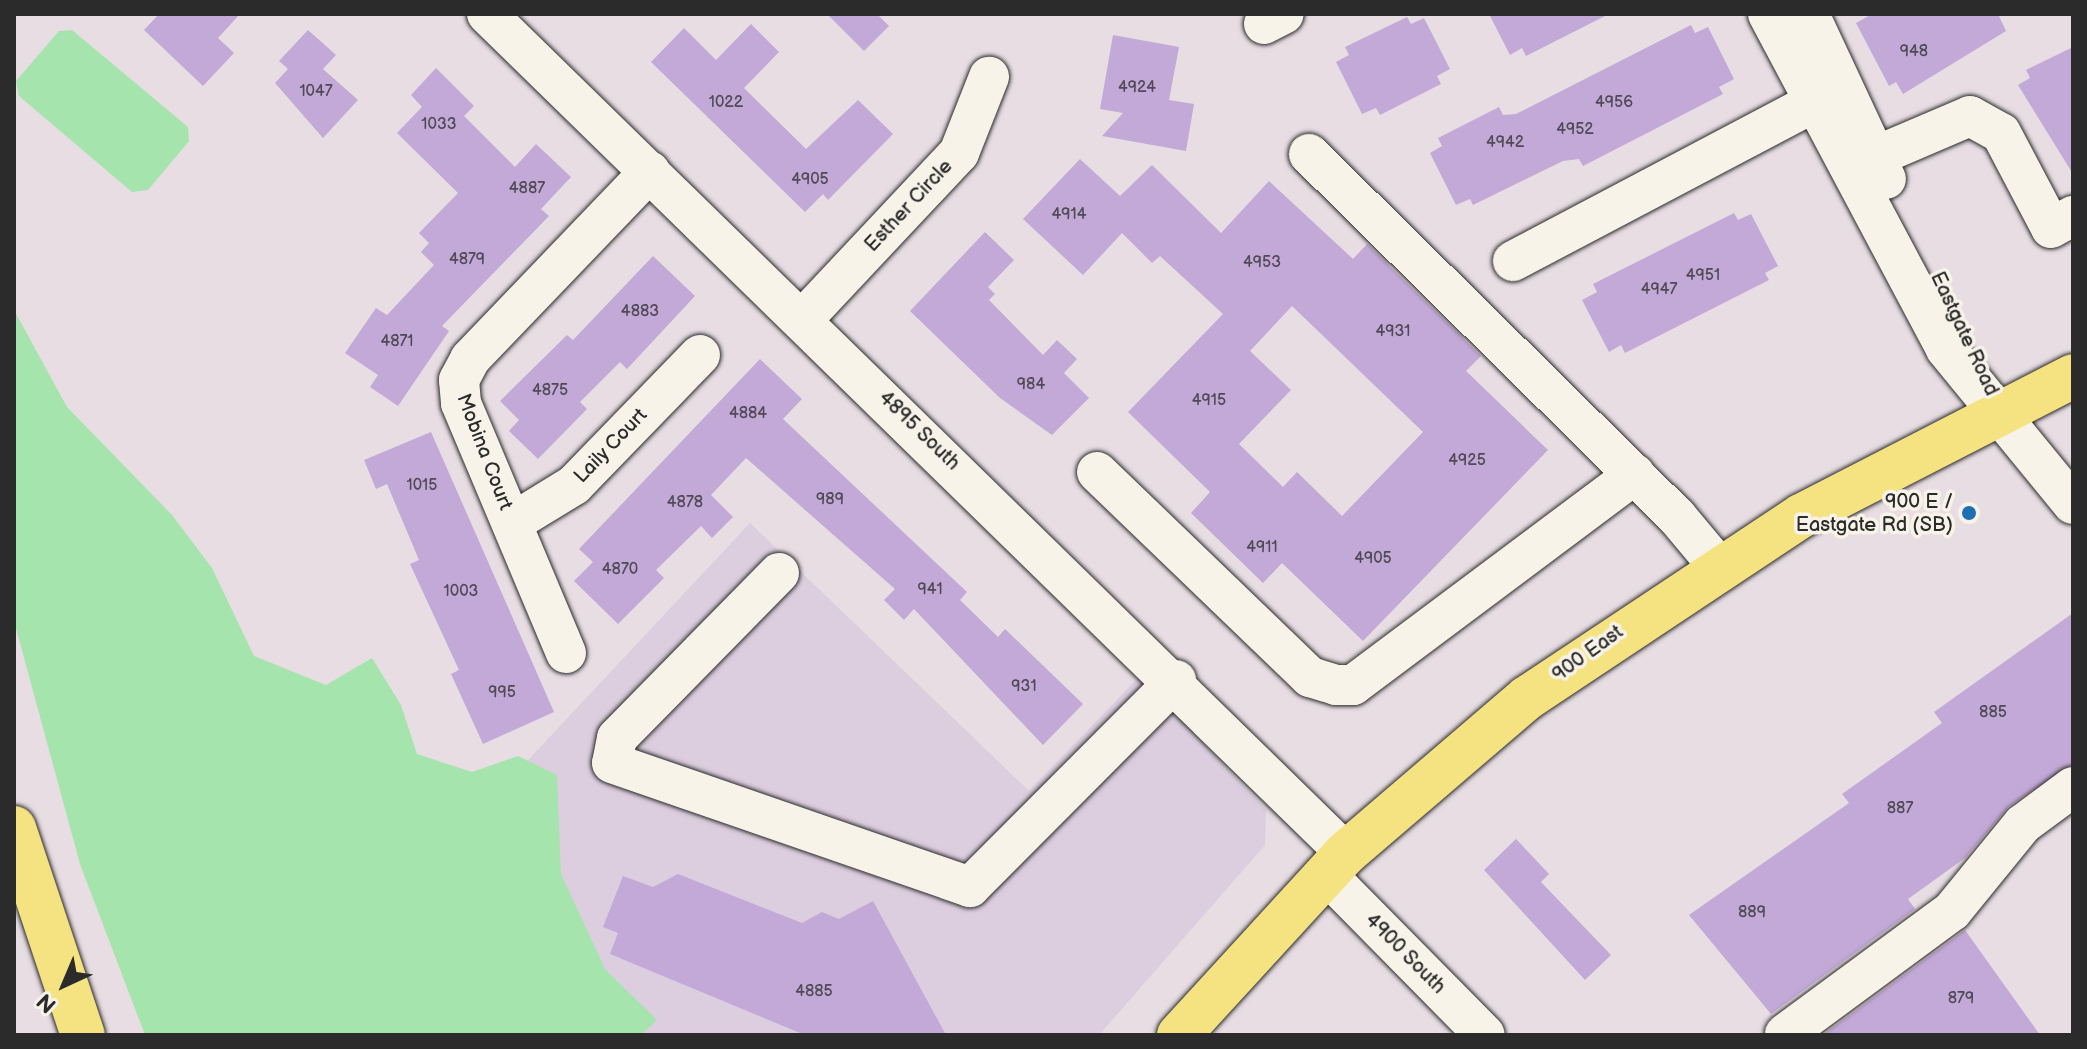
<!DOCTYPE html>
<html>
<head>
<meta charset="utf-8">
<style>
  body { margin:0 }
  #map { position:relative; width:2087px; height:1049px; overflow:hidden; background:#e7dde3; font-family:"Balsamiq Sans",sans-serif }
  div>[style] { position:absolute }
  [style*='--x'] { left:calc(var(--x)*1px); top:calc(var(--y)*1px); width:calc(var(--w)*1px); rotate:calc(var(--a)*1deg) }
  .built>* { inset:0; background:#dccddf }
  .green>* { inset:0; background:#a5e4ac }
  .building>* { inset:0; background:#c3a9d7 }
  .roads { filter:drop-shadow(0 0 2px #2b2b2b) drop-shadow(0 0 2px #2b2b2b) }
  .minor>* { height:40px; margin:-20px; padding:0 20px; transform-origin:20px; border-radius:20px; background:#f7f3e8 }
  .major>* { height:44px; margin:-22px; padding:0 22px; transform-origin:22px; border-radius:22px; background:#f5e381 }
  .dots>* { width:22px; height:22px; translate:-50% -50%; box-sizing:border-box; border:4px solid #f7f3e8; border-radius:50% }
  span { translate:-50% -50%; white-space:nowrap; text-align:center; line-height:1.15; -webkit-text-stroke:7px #f7f3e8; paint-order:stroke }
  .number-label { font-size:16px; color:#514a56 }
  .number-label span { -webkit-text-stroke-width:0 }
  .street-label { font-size:20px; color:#2b2b2b }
  .poi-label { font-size:20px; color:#2b2b2b }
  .right { translate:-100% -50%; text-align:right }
  .frame { position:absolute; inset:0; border:16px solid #2b2b2b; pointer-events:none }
  .north { position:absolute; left:24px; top:945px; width:80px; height:80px; -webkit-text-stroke:6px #f7f3e8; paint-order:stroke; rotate:224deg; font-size:22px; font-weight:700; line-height:32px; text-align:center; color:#2b2b2b }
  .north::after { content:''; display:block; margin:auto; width:28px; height:36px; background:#2b2b2b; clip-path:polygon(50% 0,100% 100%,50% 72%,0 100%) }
</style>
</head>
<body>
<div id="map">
  <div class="built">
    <i style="clip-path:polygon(750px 523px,1029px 791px,1140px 676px,1266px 810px,1265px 845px,1099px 1035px,579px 1035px,444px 850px)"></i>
  </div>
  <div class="green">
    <i style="clip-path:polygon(72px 30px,188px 127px,189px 141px,148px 190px,132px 192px,19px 96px,16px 81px,59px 31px)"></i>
    <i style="clip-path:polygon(14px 310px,67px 407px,172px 515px,212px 568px,254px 656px,326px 685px,372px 658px,401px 705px,417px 754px,472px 772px,518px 756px,557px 775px,561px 874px,605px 969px,657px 1020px,641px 1035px,145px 1035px,80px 864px,14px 621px)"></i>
  </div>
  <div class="building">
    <i style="clip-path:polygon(159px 14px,240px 14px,218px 38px,234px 53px,203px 86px,144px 30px)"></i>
    <i style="clip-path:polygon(827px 14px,877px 14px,889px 26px,864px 51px)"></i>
    <i style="clip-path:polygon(1489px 14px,1609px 14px,1526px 56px,1522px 48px,1510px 55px)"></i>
    <i style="clip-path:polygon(1872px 14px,1998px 14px,2006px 31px,1903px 94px,1896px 82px,1889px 86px,1856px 23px)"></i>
    <i style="clip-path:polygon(1407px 17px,1411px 24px,1424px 18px,1450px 69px,1437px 76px,1441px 84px,1380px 115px,1376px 108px,1362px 114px,1336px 62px,1349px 55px,1345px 47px)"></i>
    <i style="clip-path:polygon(751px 24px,779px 52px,744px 88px,806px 149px,858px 100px,893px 134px,828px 200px,823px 194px,805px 212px,651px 62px,684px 28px,716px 60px)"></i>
    <i style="clip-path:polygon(1691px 25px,1695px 33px,1708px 27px,1734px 79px,1719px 87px,1723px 94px,1583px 166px,1579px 159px,1563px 161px,1473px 205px,1470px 199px,1456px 205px,1430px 153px,1442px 146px,1438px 138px,1499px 107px,1503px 115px,1516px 114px)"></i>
    <i style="clip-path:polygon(308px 30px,336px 55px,323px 69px,358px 100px,323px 138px,275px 83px,288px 69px,279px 61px)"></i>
    <i style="clip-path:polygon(1113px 35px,1179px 47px,1169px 100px,1194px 104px,1186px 151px,1102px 136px,1123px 113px,1100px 109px)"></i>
    <i style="clip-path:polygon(2073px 47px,2073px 174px,2018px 85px,2030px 78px,2026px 70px)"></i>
    <i style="clip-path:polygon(436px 68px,474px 106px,464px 116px,515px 167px,536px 144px,571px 177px,541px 209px,549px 216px,442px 326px,449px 331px,398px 406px,370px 387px,378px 375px,345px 353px,376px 308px,387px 315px,434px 265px,421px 252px,429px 243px,419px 233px,458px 193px,397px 133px,422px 107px,411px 95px)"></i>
    <i style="clip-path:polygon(evenodd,1080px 159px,1120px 196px,1152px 165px,1221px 233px,1269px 181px,1353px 259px,1367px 244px,1481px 356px,1466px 371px,1548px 450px,1363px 641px,1282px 563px,1263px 583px,1191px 513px,1210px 492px,1128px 412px,1223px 314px,1160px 256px,1152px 263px,1122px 233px,1083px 275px,1023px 219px,1080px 159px,1292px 306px,1423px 432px,1342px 516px,1297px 472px,1283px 487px,1239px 444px,1291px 390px,1250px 351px,1292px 306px)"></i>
    <i style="clip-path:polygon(1734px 213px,1738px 220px,1751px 214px,1778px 266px,1765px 273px,1769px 280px,1625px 353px,1621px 345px,1609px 352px,1582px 300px,1597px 292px,1593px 284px)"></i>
    <i style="clip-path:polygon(985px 232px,1014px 260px,988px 287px,995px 294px,989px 300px,1043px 355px,1057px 340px,1077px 359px,1064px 373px,1089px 398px,1052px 435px,1000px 398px,910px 311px)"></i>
    <i style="clip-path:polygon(653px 256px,695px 296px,627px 369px,620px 362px,580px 402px,587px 409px,538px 459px,509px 431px,519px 420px,500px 401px,567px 335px,573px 340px)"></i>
    <i style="clip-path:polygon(760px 359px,802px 399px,783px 419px,967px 592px,960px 600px,998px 637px,1005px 629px,1083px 704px,1043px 745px,914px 609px,904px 620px,884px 600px,895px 589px,746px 458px,711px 495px,733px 517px,712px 538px,701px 526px,656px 570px,664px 578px,618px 624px,574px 581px,593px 562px,579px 549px)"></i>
    <i style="clip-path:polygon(431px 432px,554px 712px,483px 744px,451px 674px,459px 670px,410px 564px,419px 560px,387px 484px,376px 489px,364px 460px)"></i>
    <i style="clip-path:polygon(2073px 613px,2073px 764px,2009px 806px,1965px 858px,1908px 899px,1915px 909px,1771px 1014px,1689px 915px,1849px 803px,1842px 794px,1942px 723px,1934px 712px)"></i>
    <i style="clip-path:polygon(1516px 839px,1549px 874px,1541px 882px,1611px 955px,1585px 980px,1484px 870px)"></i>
    <i style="clip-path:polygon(678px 874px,802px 923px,822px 912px,839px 919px,873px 901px,946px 1035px,805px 1035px,610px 954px,618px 933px,603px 927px,623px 876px,653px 887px)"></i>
    <i style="clip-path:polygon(1965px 930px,2040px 1035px,1823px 1035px)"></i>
  </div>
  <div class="roads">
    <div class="minor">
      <i style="--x:487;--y:14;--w:1201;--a:44.33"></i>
      <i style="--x:1768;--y:14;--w:379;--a:62"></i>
      <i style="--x:1946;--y:349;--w:200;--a:50.7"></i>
      <i style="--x:1809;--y:14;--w:182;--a:65"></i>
      <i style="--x:1264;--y:24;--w:22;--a:-27"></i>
      <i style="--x:1309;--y:154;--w:517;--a:44.61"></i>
      <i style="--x:1677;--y:517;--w:64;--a:50.1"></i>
      <i style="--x:1853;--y:166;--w:127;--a:-23.1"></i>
      <i style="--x:1970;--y:116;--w:35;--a:29"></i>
      <i style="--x:2001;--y:133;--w:107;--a:62.2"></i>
      <i style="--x:2051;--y:228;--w:25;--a:-29"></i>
      <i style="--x:1513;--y:261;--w:365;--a:-27.8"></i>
      <i style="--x:803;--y:319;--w:228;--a:-46.8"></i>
      <i style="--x:959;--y:153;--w:82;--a:-68.5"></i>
      <i style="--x:1097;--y:472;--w:296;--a:43.9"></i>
      <i style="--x:1310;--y:677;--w:27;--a:17"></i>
      <i style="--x:1336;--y:685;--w:17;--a:0"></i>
      <i style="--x:1353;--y:685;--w:352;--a:-36.8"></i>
      <i style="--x:512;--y:523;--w:73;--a:-31.5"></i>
      <i style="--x:574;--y:485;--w:181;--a:-45.9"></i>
      <i style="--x:779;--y:573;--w:231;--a:134.5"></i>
      <i style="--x:617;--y:738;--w:25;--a:101"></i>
      <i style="--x:612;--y:763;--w:379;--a:19.1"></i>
      <i style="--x:970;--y:887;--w:292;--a:-45.1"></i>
      <i style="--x:566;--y:653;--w:271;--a:-112.8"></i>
      <i style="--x:461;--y:403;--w:23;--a:-95"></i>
      <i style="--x:459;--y:380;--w:24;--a:-62"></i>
      <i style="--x:470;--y:359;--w:260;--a:-46.2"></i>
      <i style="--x:1326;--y:874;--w:226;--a:45.4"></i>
      <i style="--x:1785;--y:1034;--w:207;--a:-36.4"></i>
      <i style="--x:1952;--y:911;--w:112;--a:-50.8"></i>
      <i style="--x:2023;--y:824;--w:62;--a:-36.5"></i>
    </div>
    <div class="major">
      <i style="--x:14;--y:828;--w:218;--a:71.6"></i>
      <i style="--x:1179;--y:1035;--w:247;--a:-47.5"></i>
      <i style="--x:1346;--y:853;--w:238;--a:-40.6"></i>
      <i style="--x:1527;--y:698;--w:329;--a:-33.6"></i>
      <i style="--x:1801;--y:516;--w:306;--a:-27.2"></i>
    </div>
  </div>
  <div class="dots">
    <i style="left:1969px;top:513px;background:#1f6fb2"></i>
  </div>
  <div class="number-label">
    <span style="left:1914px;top:52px">948</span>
    <span style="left:1137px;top:88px">4924</span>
    <span style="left:316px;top:92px">1047</span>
    <span style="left:726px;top:103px">1022</span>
    <span style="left:1614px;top:103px">4956</span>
    <span style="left:439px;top:125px">1033</span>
    <span style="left:1575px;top:130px">4952</span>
    <span style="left:1505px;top:143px">4942</span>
    <span style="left:810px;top:180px">4905</span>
    <span style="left:527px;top:189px">4887</span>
    <span style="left:1069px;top:215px">4914</span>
    <span style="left:467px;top:260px">4879</span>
    <span style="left:1262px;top:263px">4953</span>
    <span style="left:1703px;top:276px">4951</span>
    <span style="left:1659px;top:290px">4947</span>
    <span style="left:640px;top:312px">4883</span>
    <span style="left:1393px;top:332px">4931</span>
    <span style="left:397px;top:342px">4871</span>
    <span style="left:1031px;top:385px">984</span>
    <span style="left:550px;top:391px">4875</span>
    <span style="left:1209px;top:401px">4915</span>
    <span style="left:748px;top:414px">4884</span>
    <span style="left:1467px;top:461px">4925</span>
    <span style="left:422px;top:486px">1015</span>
    <span style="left:830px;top:500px">989</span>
    <span style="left:685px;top:503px">4878</span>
    <span style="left:1262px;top:548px">4911</span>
    <span style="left:1373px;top:559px">4905</span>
    <span style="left:620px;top:570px">4870</span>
    <span style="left:930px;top:590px">941</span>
    <span style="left:461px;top:592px">1003</span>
    <span style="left:1024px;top:687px">931</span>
    <span style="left:502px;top:693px">995</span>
    <span style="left:1993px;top:713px">885</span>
    <span style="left:1900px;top:809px">887</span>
    <span style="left:1752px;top:913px">889</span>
    <span style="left:814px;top:992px">4885</span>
    <span style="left:1961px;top:999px">879</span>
  </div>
  <div class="street-label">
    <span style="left:909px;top:206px;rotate:-47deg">Esther Circle</span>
    <span style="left:1964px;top:334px;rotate:65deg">Eastgate Road</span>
    <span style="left:919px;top:431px;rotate:44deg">4895 South</span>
    <span style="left:611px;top:446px;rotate:-46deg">Laily Court</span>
    <span style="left:484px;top:452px;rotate:69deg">Mobina Court</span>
    <span style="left:1588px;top:654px;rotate:-36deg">900 East</span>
    <span style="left:1405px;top:954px;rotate:45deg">4900 South</span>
  </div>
  <div class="poi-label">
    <span class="right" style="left:1953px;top:514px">900 E /<br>Eastgate Rd (SB)</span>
  </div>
  <div class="frame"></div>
  <div class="north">N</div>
</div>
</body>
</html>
